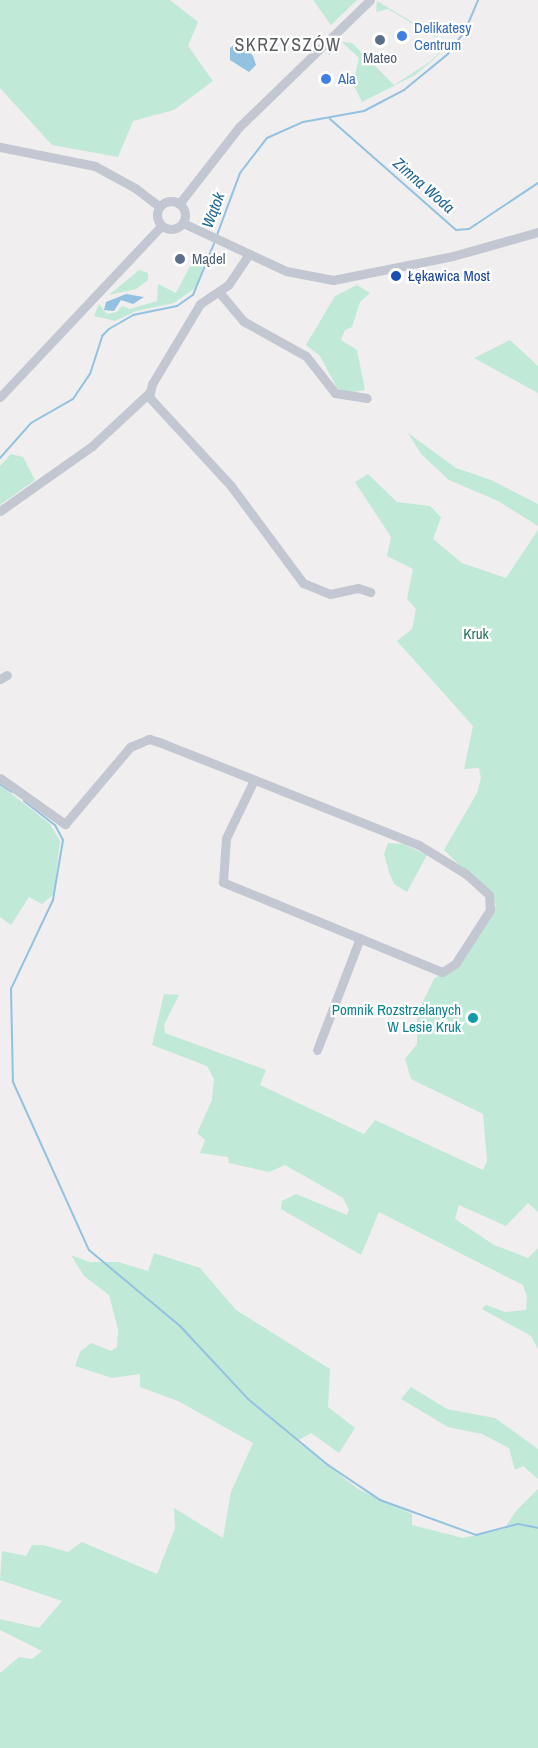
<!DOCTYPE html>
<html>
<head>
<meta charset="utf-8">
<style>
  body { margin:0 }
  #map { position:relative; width:538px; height:1748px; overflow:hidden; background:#f0eeee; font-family:"Archivo Narrow",sans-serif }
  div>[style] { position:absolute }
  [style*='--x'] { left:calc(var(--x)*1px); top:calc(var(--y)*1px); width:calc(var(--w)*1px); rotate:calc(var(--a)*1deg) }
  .green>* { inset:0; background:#c1e9d8 }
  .water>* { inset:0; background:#93c2e1 }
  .stream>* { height:2px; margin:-1px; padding:0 1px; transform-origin:1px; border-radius:1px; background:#93c2e1 }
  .minor>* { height:9px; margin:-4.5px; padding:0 4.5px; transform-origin:4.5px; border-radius:4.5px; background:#c2c7d1 }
  .minor>.ring { margin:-4.5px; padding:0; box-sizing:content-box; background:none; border:9px solid #c2c7d1; border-radius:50% }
  .dots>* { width:16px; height:16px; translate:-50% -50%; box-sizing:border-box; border:3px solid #fff; border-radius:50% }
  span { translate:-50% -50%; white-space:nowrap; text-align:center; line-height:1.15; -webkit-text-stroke:4.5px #fff; paint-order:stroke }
  .shop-label { font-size:15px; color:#366cbe }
  .left { translate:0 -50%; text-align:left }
  .service-label { font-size:15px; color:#4e5e75 }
  .transit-label { font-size:15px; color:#164399 }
  .park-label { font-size:15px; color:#227158 }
  .culture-label { font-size:15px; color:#0d838f }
  .right { translate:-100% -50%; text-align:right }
  .water-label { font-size:16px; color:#1d6696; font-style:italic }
  .quarter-label { font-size:18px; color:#5b5d61; letter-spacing:1.5px }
</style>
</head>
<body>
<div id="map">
  <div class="green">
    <i style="clip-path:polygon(0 0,170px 0,198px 22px,188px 46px,213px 81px,174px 110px,133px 121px,118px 157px,52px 145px,0 88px)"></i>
    <i style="clip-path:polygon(313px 0,357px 0,331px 25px)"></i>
    <i style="clip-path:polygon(377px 1px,449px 44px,432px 61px,415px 75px,362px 102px,353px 84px,359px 58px,342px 42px,329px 55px,326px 53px,337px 41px,352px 43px,394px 85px,431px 61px,447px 44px,388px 9px,376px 12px)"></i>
    <i style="clip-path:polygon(206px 259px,195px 288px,174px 303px,136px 311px,115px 321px,94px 316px,99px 304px,107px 314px,117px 312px,122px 306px,130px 309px,157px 301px,158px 284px,176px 293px,190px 266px)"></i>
    <i style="clip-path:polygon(139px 270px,148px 273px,148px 280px,136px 289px,109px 295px)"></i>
    <i style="clip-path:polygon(357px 285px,370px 293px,360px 302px,352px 327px,345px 330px,341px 340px,357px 350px,365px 390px,348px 393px,337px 388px,320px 356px,306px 345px,335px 296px)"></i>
    <i style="clip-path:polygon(510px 340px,538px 366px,538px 393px,474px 358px)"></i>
    <i style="clip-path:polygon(408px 433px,456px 468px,491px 480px,538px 504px,538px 526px,498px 501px,449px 480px,421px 454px)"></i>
    <i style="clip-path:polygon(11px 454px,23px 457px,35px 480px,0 505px,0 466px)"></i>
    <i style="clip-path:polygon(368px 474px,397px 502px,430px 506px,441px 517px,433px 539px,462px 563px,506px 578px,538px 530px,538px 1212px,528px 1203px,506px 1226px,459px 1205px,455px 1219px,494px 1245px,528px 1258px,538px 1248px,538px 1349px,531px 1336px,482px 1309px,486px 1305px,505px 1312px,526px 1310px,527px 1297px,523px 1285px,379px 1212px,361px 1255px,281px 1209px,282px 1201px,296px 1194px,347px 1215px,349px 1210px,343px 1198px,285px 1165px,269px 1172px,229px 1163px,228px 1157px,200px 1153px,205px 1140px,197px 1133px,212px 1100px,214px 1079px,207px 1066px,152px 1045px,164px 994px,179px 995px,164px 1025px,165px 1033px,266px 1070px,260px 1085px,364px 1134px,375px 1120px,483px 1170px,487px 1161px,483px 1114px,411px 1079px,405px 1059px,417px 1044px,417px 1014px,434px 979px,466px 956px,496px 905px,490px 894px,444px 850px,477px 793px,481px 778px,479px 768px,464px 769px,473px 726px,397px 641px,412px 629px,416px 609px,407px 599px,413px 569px,387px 556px,391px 537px,355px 482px)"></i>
    <i style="clip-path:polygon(0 785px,50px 824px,60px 841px,54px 894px,42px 904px,29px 897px,11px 925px,0 917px)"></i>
    <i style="clip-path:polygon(388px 843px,403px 844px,427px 855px,407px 892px,394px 884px,389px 872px,384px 854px)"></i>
    <i style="clip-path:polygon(154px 1253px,200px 1268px,236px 1310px,330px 1369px,328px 1407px,355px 1428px,339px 1453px,311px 1433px,297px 1441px,358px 1489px,412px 1514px,412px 1525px,463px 1538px,504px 1529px,516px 1511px,538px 1489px,538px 1748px,0 1748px,0 1673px,19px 1657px,32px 1659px,42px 1651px,0 1630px,0 1619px,39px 1628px,62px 1601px,0 1580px,2px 1551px,26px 1556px,32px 1545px,43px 1545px,68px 1552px,82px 1542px,157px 1574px,175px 1528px,174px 1508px,223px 1538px,231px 1492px,253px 1443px,178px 1401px,140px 1387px,140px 1374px,112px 1378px,75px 1366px,80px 1352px,91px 1343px,111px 1351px,117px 1347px,118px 1329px,109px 1295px,84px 1276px,71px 1255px,89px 1262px,118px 1262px,148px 1271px)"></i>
    <i style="clip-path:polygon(411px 1387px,447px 1409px,495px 1418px,538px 1449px,538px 1479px,523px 1466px,515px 1470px,509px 1448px,482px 1434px,448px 1427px,401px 1399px)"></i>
  </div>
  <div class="water">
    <i style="clip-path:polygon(240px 40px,253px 56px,256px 65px,249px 72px,230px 60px,230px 48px)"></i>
    <i style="clip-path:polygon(126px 294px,144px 297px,133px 304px,121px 300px,114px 311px,104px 310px,106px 302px)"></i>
  </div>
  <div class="stream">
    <i style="--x:330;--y:119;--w:168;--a:41.4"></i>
    <i style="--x:456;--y:230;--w:13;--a:-4"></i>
    <i style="--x:469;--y:229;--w:83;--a:-33.7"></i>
    <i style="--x:217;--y:235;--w:66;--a:-69.6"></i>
    <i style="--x:240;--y:173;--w:44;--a:-52.4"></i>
    <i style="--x:267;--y:138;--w:39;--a:-24"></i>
    <i style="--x:303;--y:122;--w:62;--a:-10.2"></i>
    <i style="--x:364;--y:111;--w:45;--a:-27.7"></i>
    <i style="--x:404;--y:90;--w:57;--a:-39.3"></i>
    <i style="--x:448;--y:54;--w:29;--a:-54"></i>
    <i style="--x:465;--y:31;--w:34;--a:-67"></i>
    <i style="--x:0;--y:458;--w:47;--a:-48.5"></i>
    <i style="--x:31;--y:423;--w:48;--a:-29.7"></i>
    <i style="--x:73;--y:399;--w:30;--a:-56"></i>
    <i style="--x:90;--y:374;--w:40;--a:-72"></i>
    <i style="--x:102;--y:336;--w:10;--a:-45"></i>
    <i style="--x:109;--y:329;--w:28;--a:-30"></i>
    <i style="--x:133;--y:315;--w:45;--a:-11.6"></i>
    <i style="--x:177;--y:306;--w:19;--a:-35"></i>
    <i style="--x:193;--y:295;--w:58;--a:-67.8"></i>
    <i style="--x:0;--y:784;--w:14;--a:34"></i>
    <i style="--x:24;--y:801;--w:39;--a:38"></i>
    <i style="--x:55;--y:825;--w:17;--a:62"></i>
    <i style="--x:63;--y:840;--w:61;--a:99.5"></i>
    <i style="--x:53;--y:900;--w:98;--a:115.3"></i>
    <i style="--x:11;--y:989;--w:93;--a:88.8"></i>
    <i style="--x:13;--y:1082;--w:184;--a:65.7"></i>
    <i style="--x:89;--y:1250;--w:119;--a:39.9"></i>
    <i style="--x:180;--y:1326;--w:100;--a:47"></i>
    <i style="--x:248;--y:1399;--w:104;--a:39.5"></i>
    <i style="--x:328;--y:1465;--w:63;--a:33.9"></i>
    <i style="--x:380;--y:1500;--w:102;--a:20"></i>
    <i style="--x:476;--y:1535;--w:43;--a:-14.7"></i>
    <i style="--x:518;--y:1524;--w:20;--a:11"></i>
  </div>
  <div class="minor">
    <i style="--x:0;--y:147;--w:97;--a:11.3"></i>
    <i style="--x:95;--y:166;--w:46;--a:28.8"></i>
    <i style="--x:135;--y:188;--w:30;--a:37"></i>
    <i class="ring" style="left:157px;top:201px;width:19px;height:19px"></i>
    <i style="--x:179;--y:204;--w:98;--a:-52.1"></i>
    <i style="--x:239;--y:127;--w:182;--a:-44.1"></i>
    <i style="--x:183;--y:223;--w:114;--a:25"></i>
    <i style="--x:286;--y:271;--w:48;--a:10.8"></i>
    <i style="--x:333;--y:280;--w:122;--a:-11.3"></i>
    <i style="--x:453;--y:256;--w:88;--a:-15.8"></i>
    <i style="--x:249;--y:254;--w:37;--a:124"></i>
    <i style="--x:228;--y:285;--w:34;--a:146"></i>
    <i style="--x:200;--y:304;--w:93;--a:121"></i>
    <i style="--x:152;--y:384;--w:13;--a:103"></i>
    <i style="--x:149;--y:397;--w:121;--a:47.3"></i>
    <i style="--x:231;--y:486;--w:121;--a:53.4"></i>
    <i style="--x:303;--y:583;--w:29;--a:22"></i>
    <i style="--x:330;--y:594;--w:29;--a:-12"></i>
    <i style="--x:358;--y:588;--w:13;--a:18"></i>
    <i style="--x:219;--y:292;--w:38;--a:50"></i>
    <i style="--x:243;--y:321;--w:72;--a:29.1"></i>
    <i style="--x:306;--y:356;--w:47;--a:51.9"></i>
    <i style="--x:335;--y:393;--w:32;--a:9"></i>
    <i style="--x:0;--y:397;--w:235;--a:-46.7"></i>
    <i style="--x:0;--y:511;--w:113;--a:-35.2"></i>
    <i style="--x:92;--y:446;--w:78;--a:-42.9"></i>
    <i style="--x:0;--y:679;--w:8;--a:-30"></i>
    <i style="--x:0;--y:778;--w:80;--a:35.3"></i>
    <i style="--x:65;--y:824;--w:101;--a:-49.8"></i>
    <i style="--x:130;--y:747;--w:21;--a:-23"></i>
    <i style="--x:149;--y:739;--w:10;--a:17"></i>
    <i style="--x:159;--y:742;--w:280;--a:21.6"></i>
    <i style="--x:419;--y:845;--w:55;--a:31.7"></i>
    <i style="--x:466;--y:874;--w:31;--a:42"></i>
    <i style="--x:489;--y:895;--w:15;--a:86"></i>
    <i style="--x:490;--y:910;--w:64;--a:122.9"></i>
    <i style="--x:455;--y:964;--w:15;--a:148"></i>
    <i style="--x:442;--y:972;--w:237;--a:-157.7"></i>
    <i style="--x:223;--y:882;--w:44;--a:-86.1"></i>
    <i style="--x:226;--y:838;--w:64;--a:-64.2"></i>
    <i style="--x:317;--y:1050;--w:120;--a:-69"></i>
  </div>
  <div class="dots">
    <i style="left:402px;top:36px;background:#3f7fe0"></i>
    <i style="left:380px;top:40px;background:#5c6f8a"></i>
    <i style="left:326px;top:79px;background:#3f7fe0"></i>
    <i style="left:180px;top:259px;background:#5c6f8a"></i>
    <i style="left:396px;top:276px;background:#1a4fb4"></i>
    <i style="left:473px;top:1018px;background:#0f9aa8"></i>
  </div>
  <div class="shop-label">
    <span class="left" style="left:414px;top:36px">Delikatesy<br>Centrum</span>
    <span class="left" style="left:338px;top:79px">Ala</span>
  </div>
  <div class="service-label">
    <span style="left:380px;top:58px">Mateo</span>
    <span class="left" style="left:192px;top:259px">Mądel</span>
  </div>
  <div class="transit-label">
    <span class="left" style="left:408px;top:276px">Łękawica Most</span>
  </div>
  <div class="park-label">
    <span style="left:476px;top:634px">Kruk</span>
  </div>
  <div class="culture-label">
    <span class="right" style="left:461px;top:1018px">Pomnik Rozstrzelanych<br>W Lesie Kruk</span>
  </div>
  <div class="water-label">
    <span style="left:424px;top:185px;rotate:41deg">Zimna Woda</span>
    <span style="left:213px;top:210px;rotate:-69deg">Wątok</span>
  </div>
  <div class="quarter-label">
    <span style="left:288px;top:45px">SKRZYSZÓW</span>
  </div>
</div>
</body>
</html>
